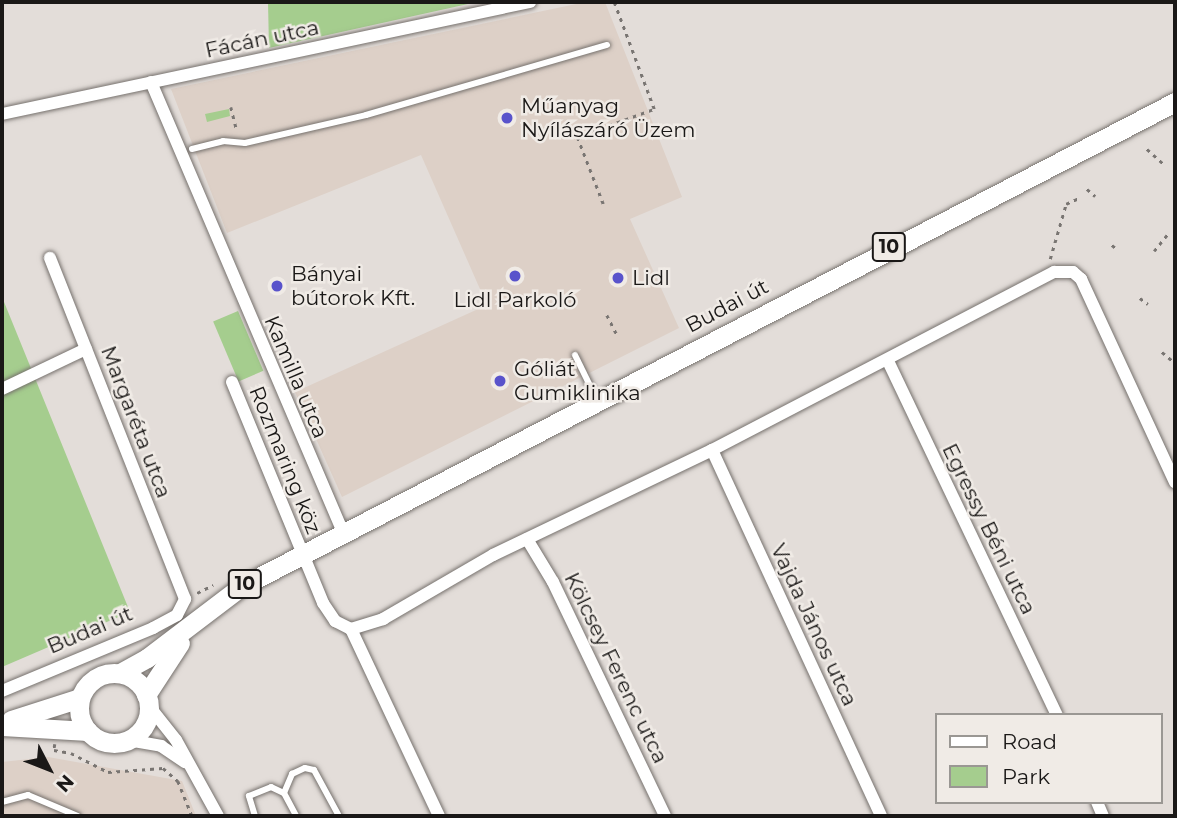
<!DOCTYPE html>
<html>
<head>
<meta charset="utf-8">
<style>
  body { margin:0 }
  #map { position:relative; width:1177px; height:818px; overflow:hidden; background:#e3ddd9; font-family:Montserrat,sans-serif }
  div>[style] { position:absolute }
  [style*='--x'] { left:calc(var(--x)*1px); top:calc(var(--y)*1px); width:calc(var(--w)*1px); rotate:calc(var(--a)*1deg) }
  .built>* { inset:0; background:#ddd0c7 }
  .green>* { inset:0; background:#a5cd8e; transform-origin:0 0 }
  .path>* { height:2.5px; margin-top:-1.25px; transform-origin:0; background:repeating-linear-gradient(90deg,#797572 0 3.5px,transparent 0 8.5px) }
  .roads { filter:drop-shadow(0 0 2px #76716d) drop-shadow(0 0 2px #76716d) }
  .lane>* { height:6px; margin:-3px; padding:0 3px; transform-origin:3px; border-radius:3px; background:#fff }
  .street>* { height:12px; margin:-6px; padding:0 6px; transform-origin:6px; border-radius:6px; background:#fff }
  .primary>* { height:19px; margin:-9.5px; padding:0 9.5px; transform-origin:9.5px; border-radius:9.5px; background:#fff }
  .primary>.ring { margin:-9.5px; padding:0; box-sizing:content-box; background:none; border:19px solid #fff; border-radius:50% }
  .dots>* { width:19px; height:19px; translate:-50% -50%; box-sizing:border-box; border:4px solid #f0ebe6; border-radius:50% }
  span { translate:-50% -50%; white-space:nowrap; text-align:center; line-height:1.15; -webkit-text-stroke:5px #f0ebe6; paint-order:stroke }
  .shield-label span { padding:2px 5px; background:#f0ebe6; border:2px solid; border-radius:5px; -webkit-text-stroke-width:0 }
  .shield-label { font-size:19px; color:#1a1817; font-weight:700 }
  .street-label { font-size:21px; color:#1a1817 }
  .poi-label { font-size:21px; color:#1a1817 }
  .left { translate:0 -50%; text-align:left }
  .frame { position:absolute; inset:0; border:4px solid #1a1817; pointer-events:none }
  .legend { position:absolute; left:935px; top:713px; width:228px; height:91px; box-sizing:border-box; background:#f0ebe6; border:2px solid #9a9793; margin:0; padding:9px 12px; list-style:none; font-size:21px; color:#1a1817 }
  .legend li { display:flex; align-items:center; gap:14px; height:35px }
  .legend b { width:35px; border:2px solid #9a9793 }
  .north { position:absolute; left:14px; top:734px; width:70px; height:70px; -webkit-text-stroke:5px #f0ebe6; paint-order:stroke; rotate:132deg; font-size:19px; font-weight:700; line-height:28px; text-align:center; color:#1a1817 }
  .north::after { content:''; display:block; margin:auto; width:24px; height:32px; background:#1a1817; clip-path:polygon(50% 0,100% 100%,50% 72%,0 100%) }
</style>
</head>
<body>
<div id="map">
  <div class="built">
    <i style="clip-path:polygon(586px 2px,605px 2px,682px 197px,630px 219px,679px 328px,342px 497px,295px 392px,487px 305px,421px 155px,227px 233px,171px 89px)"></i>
    <i style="clip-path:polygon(48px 757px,182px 781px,196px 816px,2px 816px,2px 762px)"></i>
  </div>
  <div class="green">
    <i style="clip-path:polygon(268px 2px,477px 2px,269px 48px)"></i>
    <i style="clip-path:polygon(229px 109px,230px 116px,207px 122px,205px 114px)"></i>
    <i style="clip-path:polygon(2px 297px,130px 612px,2px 667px)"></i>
    <i style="left:238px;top:311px;width:65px;height:27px;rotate:67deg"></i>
  </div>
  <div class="path">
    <i style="--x:231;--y:107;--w:25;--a:76"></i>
    <i style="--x:1147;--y:149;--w:24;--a:42"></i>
    <i style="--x:1087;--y:189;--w:11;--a:41"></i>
    <i style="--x:603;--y:204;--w:72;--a:-111.2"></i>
    <i style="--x:577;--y:137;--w:82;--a:-20"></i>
    <i style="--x:654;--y:109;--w:114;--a:-110.5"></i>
    <i style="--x:1112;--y:245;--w:8;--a:40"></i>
    <i style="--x:1154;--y:251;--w:22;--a:-51"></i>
    <i style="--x:1050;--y:259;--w:57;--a:-73.8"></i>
    <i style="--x:1066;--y:204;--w:14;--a:-25"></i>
    <i style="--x:1140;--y:298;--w:10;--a:37"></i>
    <i style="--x:607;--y:315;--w:22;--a:63"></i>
    <i style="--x:1162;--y:352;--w:16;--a:40"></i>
    <i style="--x:197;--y:593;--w:18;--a:-27"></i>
    <i style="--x:55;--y:744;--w:6;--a:99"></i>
    <i style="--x:54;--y:750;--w:17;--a:10"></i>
    <i style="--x:71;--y:753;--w:42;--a:27.2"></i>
    <i style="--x:108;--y:772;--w:55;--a:-4.2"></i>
    <i style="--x:163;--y:768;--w:20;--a:41"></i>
    <i style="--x:178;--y:781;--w:38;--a:68"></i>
  </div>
  <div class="roads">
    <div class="lane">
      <i style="--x:192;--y:149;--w:32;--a:-14"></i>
      <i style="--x:223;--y:141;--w:22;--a:5"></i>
      <i style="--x:245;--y:143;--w:124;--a:-13"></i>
      <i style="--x:366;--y:115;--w:251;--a:-16.2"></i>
      <i style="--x:575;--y:355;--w:50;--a:63.9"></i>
      <i style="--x:284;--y:793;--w:21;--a:-67"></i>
      <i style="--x:292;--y:774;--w:14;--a:-25"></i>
      <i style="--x:305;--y:768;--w:9;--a:13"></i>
      <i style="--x:314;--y:770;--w:52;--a:61.5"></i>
      <i style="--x:2;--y:802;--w:27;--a:-15"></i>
      <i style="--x:28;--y:795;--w:54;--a:22.8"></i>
      <i style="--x:255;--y:816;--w:21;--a:-107"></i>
      <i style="--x:249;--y:796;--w:24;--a:-22"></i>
      <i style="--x:271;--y:787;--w:14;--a:25"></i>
      <i style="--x:284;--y:793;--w:26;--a:62"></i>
    </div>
    <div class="street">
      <i style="--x:151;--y:82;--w:489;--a:66.9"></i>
      <i style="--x:2;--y:114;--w:540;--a:-11.98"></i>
      <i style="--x:888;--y:361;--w:392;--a:64.5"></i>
      <i style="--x:232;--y:382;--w:239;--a:67.6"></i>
      <i style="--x:323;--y:603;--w:22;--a:56"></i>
      <i style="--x:335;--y:621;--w:18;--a:27"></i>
      <i style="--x:351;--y:629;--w:34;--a:-17"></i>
      <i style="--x:383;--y:619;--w:127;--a:-30.2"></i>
      <i style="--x:493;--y:555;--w:243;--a:-25.6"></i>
      <i style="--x:712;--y:450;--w:386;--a:-27.5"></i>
      <i style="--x:1054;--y:272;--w:19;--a:0"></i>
      <i style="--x:1073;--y:272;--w:11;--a:41"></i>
      <i style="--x:1081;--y:279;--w:224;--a:65.2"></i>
      <i style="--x:2;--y:389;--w:93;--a:-25.5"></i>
      <i style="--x:712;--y:450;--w:403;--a:65.2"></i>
      <i style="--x:527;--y:539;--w:50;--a:58.8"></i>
      <i style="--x:553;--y:582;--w:259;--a:64.4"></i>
      <i style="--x:351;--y:629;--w:207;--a:64.8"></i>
      <i style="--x:2;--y:691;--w:164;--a:-22.6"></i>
      <i style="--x:153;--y:628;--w:27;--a:-28"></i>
      <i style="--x:177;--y:615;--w:18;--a:-63"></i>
      <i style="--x:185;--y:599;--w:367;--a:-111.6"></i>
      <i style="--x:149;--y:706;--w:43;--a:51.5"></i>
      <i style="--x:176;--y:740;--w:87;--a:61.1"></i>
      <i style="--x:128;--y:740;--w:34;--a:10"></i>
      <i style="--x:161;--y:746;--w:29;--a:34"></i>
      <i style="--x:1097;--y:802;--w:15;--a:67"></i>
    </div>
    <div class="primary">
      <i style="--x:120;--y:673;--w:31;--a:-29"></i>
      <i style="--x:147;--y:658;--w:119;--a:-37.2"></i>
      <i style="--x:242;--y:586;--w:1051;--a:-27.42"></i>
      <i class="ring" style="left:79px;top:673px;width:51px;height:51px"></i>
      <i style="--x:146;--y:695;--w:62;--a:-56.8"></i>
      <i style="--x:11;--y:720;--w:72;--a:-17.7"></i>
      <i style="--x:2;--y:726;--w:86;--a:3.3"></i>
    </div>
  </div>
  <div class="dots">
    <i style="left:507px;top:118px;background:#5953cb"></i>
    <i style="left:515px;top:276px;background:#5953cb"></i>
    <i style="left:618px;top:278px;background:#5953cb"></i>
    <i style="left:277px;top:286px;background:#5953cb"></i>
    <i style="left:500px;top:381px;background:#5953cb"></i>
  </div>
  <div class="shield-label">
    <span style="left:889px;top:247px">10</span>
    <span style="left:245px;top:584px">10</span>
  </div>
  <div class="street-label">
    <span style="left:262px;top:39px;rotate:-12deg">Fácán utca</span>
    <span style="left:727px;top:306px;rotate:-28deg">Budai út</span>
    <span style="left:296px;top:377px;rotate:67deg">Kamilla utca</span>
    <span style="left:136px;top:422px;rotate:69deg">Margaréta utca</span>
    <span style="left:285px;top:460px;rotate:68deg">Rozmaring köz</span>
    <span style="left:989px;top:529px;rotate:64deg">Egressy Béni utca</span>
    <span style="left:814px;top:625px;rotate:65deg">Vajda János utca</span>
    <span style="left:90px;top:630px;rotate:-23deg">Budai út</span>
    <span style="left:616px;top:668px;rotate:64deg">Kölcsey Ferenc utca</span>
  </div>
  <div class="poi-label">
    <span class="left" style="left:521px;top:118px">Műanyag<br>Nyílászáró Üzem</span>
    <span class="left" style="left:291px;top:286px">Bányai<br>bútorok Kft.</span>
    <span class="left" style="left:632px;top:278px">Lidl</span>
    <span style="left:515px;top:300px">Lidl Parkoló</span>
    <span class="left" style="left:514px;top:381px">Góliát<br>Gumiklinika</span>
  </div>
  <div class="frame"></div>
  <ul class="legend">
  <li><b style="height:9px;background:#fff"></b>Road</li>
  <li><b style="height:19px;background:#a5cd8e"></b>Park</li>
  </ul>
  <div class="north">N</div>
</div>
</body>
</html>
